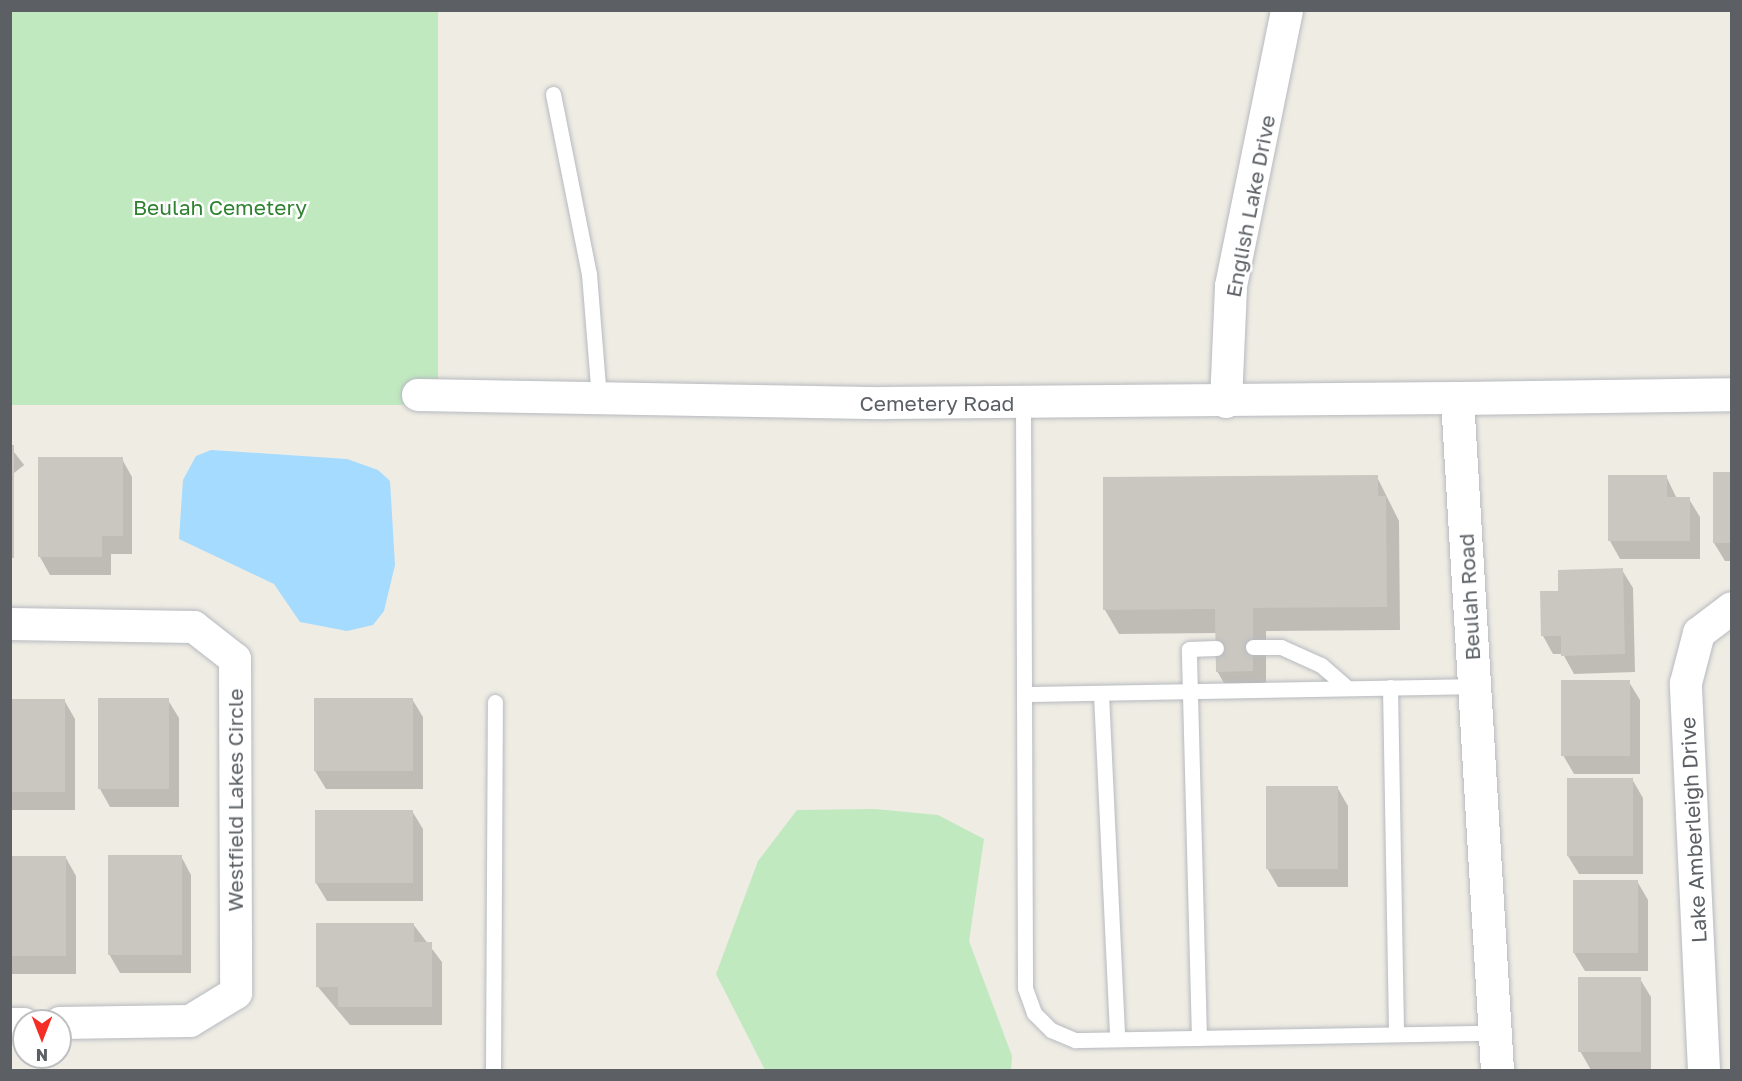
<!DOCTYPE html>
<html>
<head>
<meta charset="utf-8">
<style>
  body { margin:0 }
  #map { position:relative; width:1742px; height:1081px; overflow:hidden; background:#efece4; font-family:"Golos Text",sans-serif }
  div>[style] { position:absolute }
  [style*='--x'] { left:calc(var(--x)*1px); top:calc(var(--y)*1px); width:calc(var(--w)*1px); rotate:calc(var(--a)*1deg) }
  .green>* { inset:0; background:#c0e9bf; transform-origin:0 0 }
  .water>* { inset:0; background:#a4dbff }
  .shadow>* { inset:0; background:#0003; transform-origin:0 0 }
  .building>* { inset:0; background:#cac7c1; transform-origin:0 0 }
  .roads { filter:drop-shadow(0 0 2px #b6babf) drop-shadow(0 0 2px #b6babf) }
  .service>* { height:15px; margin:-7.5px; padding:0 7.5px; transform-origin:7.5px; border-radius:7.5px; background:#fff }
  .minor>* { height:32px; margin:-16px; padding:0 16px; transform-origin:16px; border-radius:16px; background:#fff }
  .tertiary>* { height:33px; margin:-16.5px; padding:0 16.5px; transform-origin:16.5px; border-radius:16.5px; background:#fff }
  span { translate:-50% -50%; white-space:nowrap; text-align:center; line-height:1.15; -webkit-text-stroke:5px #fff; paint-order:stroke }
  .street-label { font-size:21px; color:#5c6065 }
  .park-label { font-size:21px; color:#2e8230 }
  .frame { position:absolute; inset:0; border:12px solid #5c6065; pointer-events:none }
  .north { position:absolute; left:12px; top:1009px; width:60px; height:60px; box-sizing:border-box; background:#fff; border:2px solid #bebfc1; border-radius:50%; rotate:180deg; font-size:16px; font-weight:700; line-height:24px; text-align:center; color:#5c6065 }
  .north::after { content:''; display:block; margin:auto; width:21px; height:27px; background:#f42e25; clip-path:polygon(50% 0,100% 100%,50% 72%,0 100%) }
</style>
</head>
<body>
<div id="map">
  <div class="green">
    <i style="left:10px;top:11px;width:428px;height:394px"></i>
    <i style="clip-path:polygon(875px 809px,938px 815px,984px 839px,969px 941px,1012px 1056px,1011px 1070px,765px 1070px,716px 974px,758px 861px,797px 810px)"></i>
  </div>
  <div class="water">
    <i style="clip-path:polygon(211px 450px,347px 459px,378px 470px,390px 481px,395px 565px,384px 611px,373px 625px,347px 631px,300px 622px,274px 584px,179px 539px,183px 480px,196px 456px)"></i>
  </div>
  <div class="shadow">
    <i style="left:10px;top:447px;width:23px;height:129px;rotate:52deg"></i>
    <i style="clip-path:polygon(122px 459px,132px 477px,132px 554px,111px 554px,111px 575px,50px 575px,40px 557px)"></i>
    <i style="clip-path:polygon(1732px 474px,1732px 561px,1725px 561px,1714px 543px)"></i>
    <i style="clip-path:polygon(1666px 476px,1677px 499px,1689px 499px,1700px 517px,1700px 559px,1620px 559px,1610px 541px)"></i>
    <i style="clip-path:polygon(1377px 477px,1399px 521px,1400px 630px,1266px 631px,1266px 695px,1231px 695px,1217px 671px,1217px 633px,1119px 634px,1105px 610px)"></i>
    <i style="clip-path:polygon(1622px 570px,1633px 588px,1635px 672px,1574px 674px,1563px 654px,1553px 654px,1543px 636px,1541px 593px,1560px 592px)"></i>
    <i style="clip-path:polygon(1629px 682px,1640px 700px,1640px 774px,1574px 774px,1563px 755px)"></i>
    <i style="clip-path:polygon(412px 699px,423px 717px,423px 789px,326px 789px,315px 771px)"></i>
    <i style="clip-path:polygon(10px 700px,64px 700px,75px 719px,75px 810px,10px 810px)"></i>
    <i style="clip-path:polygon(168px 700px,179px 718px,179px 807px,110px 807px,100px 789px)"></i>
    <i style="clip-path:polygon(1632px 779px,1643px 798px,1643px 874px,1579px 874px,1568px 856px)"></i>
    <i style="clip-path:polygon(1337px 787px,1348px 806px,1348px 887px,1278px 887px,1267px 868px)"></i>
    <i style="clip-path:polygon(412px 811px,423px 829px,423px 901px,327px 901px,316px 883px)"></i>
    <i style="clip-path:polygon(181px 856px,191px 875px,191px 973px,120px 973px,109px 954px)"></i>
    <i style="clip-path:polygon(10px 858px,66px 858px,76px 876px,76px 974px,10px 974px)"></i>
    <i style="clip-path:polygon(1637px 881px,1648px 900px,1648px 971px,1585px 971px,1574px 953px)"></i>
    <i style="clip-path:polygon(413px 924px,442px 962px,442px 1025px,350px 1025px,318px 987px)"></i>
    <i style="clip-path:polygon(1640px 979px,1651px 997px,1651px 1070px,1591px 1070px,1580px 1051px)"></i>
  </div>
  <div class="building">
    <i style="left:10px;top:445px;width:4px;height:113px"></i>
    <i style="clip-path:polygon(38px 457px,123px 457px,123px 536px,102px 536px,102px 557px,38px 557px)"></i>
    <i style="left:1713px;top:472px;width:19px;height:71px"></i>
    <i style="clip-path:polygon(1378px 475px,1378px 496px,1386px 496px,1387px 607px,1253px 608px,1253px 671px,1216px 672px,1215px 609px,1103px 610px,1103px 477px)"></i>
    <i style="clip-path:polygon(1608px 475px,1667px 475px,1667px 497px,1690px 497px,1690px 541px,1608px 541px)"></i>
    <i style="clip-path:polygon(1623px 568px,1625px 654px,1561px 656px,1561px 636px,1541px 636px,1540px 591px,1558px 591px,1558px 570px)"></i>
    <i style="left:1561px;top:680px;width:69px;height:76px"></i>
    <i style="left:98px;top:698px;width:71px;height:91px"></i>
    <i style="left:314px;top:698px;width:99px;height:73px"></i>
    <i style="left:10px;top:699px;width:55px;height:93px"></i>
    <i style="left:1567px;top:778px;width:66px;height:78px"></i>
    <i style="left:1266px;top:786px;width:72px;height:83px"></i>
    <i style="left:315px;top:810px;width:98px;height:73px"></i>
    <i style="left:108px;top:855px;width:74px;height:100px"></i>
    <i style="left:10px;top:856px;width:56px;height:100px"></i>
    <i style="left:1573px;top:880px;width:65px;height:73px"></i>
    <i style="clip-path:polygon(316px 923px,414px 923px,414px 942px,432px 942px,432px 1007px,338px 1007px,338px 987px,316px 987px)"></i>
    <i style="left:1578px;top:977px;width:63px;height:75px"></i>
  </div>
  <div class="roads">
    <div class="service">
      <i style="--x:553;--y:94;--w:184;--a:78.7"></i>
      <i style="--x:589;--y:274;--w:124;--a:85.4"></i>
      <i style="--x:1023;--y:403;--w:585;--a:89.8"></i>
      <i style="--x:1025;--y:988;--w:27;--a:70"></i>
      <i style="--x:1034;--y:1013;--w:24;--a:45"></i>
      <i style="--x:1051;--y:1030;--w:26;--a:23"></i>
      <i style="--x:1075;--y:1040;--w:420;--a:-1"></i>
      <i style="--x:1253;--y:647;--w:28;--a:0"></i>
      <i style="--x:1281;--y:647;--w:44;--a:24.2"></i>
      <i style="--x:1321;--y:665;--w:35;--a:41"></i>
      <i style="--x:1390;--y:687;--w:347;--a:89"></i>
      <i style="--x:1024;--y:694;--w:450;--a:-1"></i>
      <i style="--x:1101;--y:694;--w:345;--a:87.3"></i>
      <i style="--x:1199;--y:1038;--w:389;--a:-91.5"></i>
      <i style="--x:1189;--y:649;--w:27;--a:-2"></i>
      <i style="--x:493;--y:1070;--w:368;--a:-89.7"></i>
    </div>
    <div class="minor">
      <i style="--x:418;--y:395;--w:466;--a:1"></i>
      <i style="--x:884;--y:403;--w:573;--a:-0.5"></i>
      <i style="--x:1226;--y:402;--w:116;--a:-87.5"></i>
      <i style="--x:1231;--y:286;--w:282;--a:-78.5"></i>
      <i style="--x:10;--y:624;--w:184;--a:0.9"></i>
      <i style="--x:194;--y:627;--w:52;--a:38"></i>
      <i style="--x:235;--y:659;--w:334;--a:89.8"></i>
      <i style="--x:236;--y:993;--w:54;--a:148.7"></i>
      <i style="--x:190;--y:1021;--w:130;--a:179.1"></i>
      <i style="--x:10;--y:1024;--w:14;--a:0"></i>
      <i style="--x:1704;--y:1070;--w:387;--a:-92.7"></i>
      <i style="--x:1686;--y:683;--w:52;--a:-75.4"></i>
      <i style="--x:1699;--y:633;--w:41;--a:-37.1"></i>
    </div>
    <div class="tertiary">
      <i style="--x:1497;--y:1070;--w:673;--a:-93.41"></i>
      <i style="--x:1457;--y:398;--w:275;--a:-0.8"></i>
    </div>
  </div>
  <div class="street-label">
    <span style="left:1250px;top:206px;rotate:-79deg">English Lake Drive</span>
    <span style="left:937px;top:403px">Cemetery Road</span>
    <span style="left:1469px;top:597px;rotate:-93deg">Beulah Road</span>
    <span style="left:235px;top:800px;rotate:-90deg">Westfield Lakes Circle</span>
    <span style="left:1693px;top:830px;rotate:-93deg">Lake Amberleigh Drive</span>
  </div>
  <div class="park-label">
    <span style="left:220px;top:207px">Beulah Cemetery</span>
  </div>
  <div class="frame"></div>
  <div class="north">N</div>
</div>
</body>
</html>
